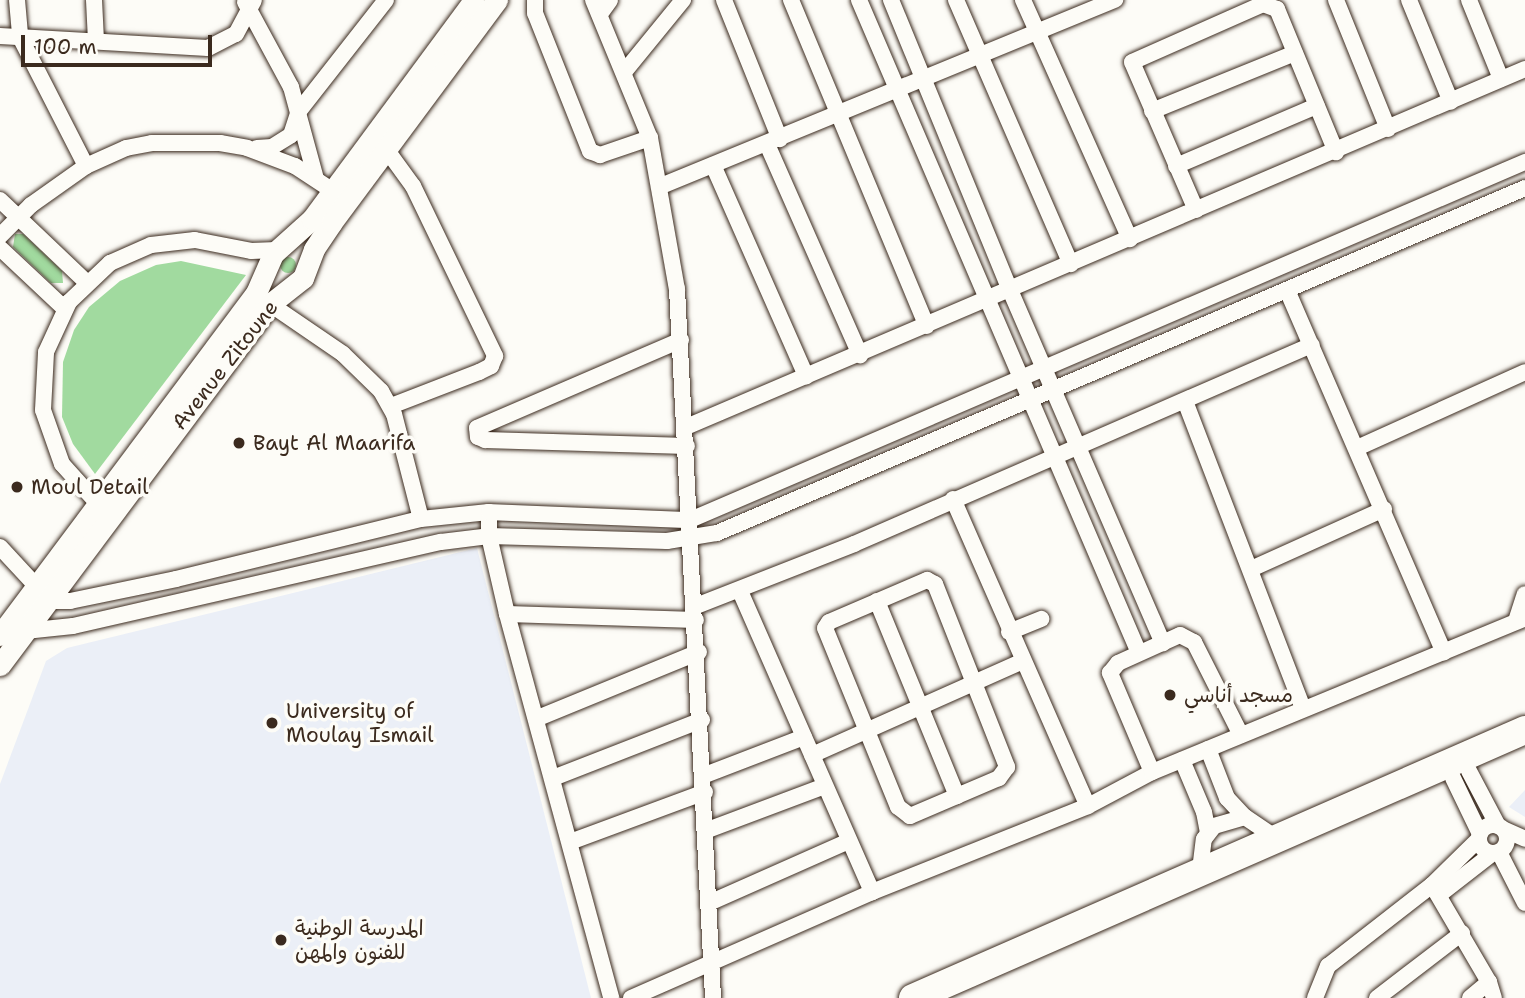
<!DOCTYPE html>
<html>
<head>
<meta charset="utf-8">
<style>
  body { margin:0 }
  #map { position:relative; width:1525px; height:998px; overflow:hidden; background:#fdfcf7; font-family:"Shantell Sans","Playpen Sans Arabic",sans-serif }
  div>[style] { position:absolute }
  [style*='--x'] { left:calc(var(--x)*1px); top:calc(var(--y)*1px); width:calc(var(--w)*1px); rotate:calc(var(--a)*1deg) }
  .built>* { inset:0; background:#ebeff7 }
  .green>* { inset:0; background:#a1da9f }
  .round { border-radius:50% }
  .roads { filter:drop-shadow(0 0 2px #3b2a1e) drop-shadow(0 0 2px #3b2a1e) }
  .street>* { height:16px; margin:-8px; padding:0 8px; transform-origin:8px; border-radius:8px; background:#fdfcf7 }
  .street>.ring { margin:-8px; padding:0; box-sizing:content-box; background:none; border:16px solid #fdfcf7; border-radius:50% }
  .secondary>* { height:21px; margin:-10.5px; padding:0 10.5px; transform-origin:10.5px; border-radius:10.5px; background:#fdfcf7 }
  .highway>* { height:28px; margin:-14px; padding:0 14px; transform-origin:14px; border-radius:14px; background:#fdfcf7 }
  .dots>* { width:19px; height:19px; translate:-50% -50%; box-sizing:border-box; border:4px solid #fdfcf7; border-radius:50% }
  span { translate:-50% -50%; white-space:nowrap; text-align:center; line-height:1.15; -webkit-text-stroke:7px #fdfcf7; paint-order:stroke }
  .street-label { font-size:21px; color:#3b2a1e }
  .poi-label { font-size:21px; color:#3b2a1e }
  .left { translate:0 -50%; text-align:left }
  .scale { position:absolute; left:21px; top:35px; width:191px; height:32px; box-sizing:border-box; border:4px solid #3b2a1e; border-top:0; padding-left:9px; font-size:21px; line-height:24px; white-space:nowrap; color:#3b2a1e; -webkit-text-stroke:5px #fdfcf7; paint-order:stroke }
</style>
</head>
<body>
<div id="map">
  <div class="built">
    <i style="clip-path:polygon(477px 548px,591px 998px,0 998px,0 784px,46px 661px,67px 648px)"></i>
    <i style="clip-path:polygon(1525px 790px,1525px 817px,1509px 807px)"></i>
  </div>
  <div class="green">
    <i style="clip-path:polygon(15px 234px,23px 234px,62px 271px,63px 283px,51px 283px,13px 247px)"></i>
    <i class="round" style="left:280px;top:257px;width:16px;height:16px"></i>
    <i style="clip-path:polygon(181px 261px,246px 275px,95px 474px,73px 444px,62px 417px,63px 362px,74px 330px,89px 307px,120px 281px,156px 265px)"></i>
  </div>
  <div class="roads">
    <div class="street">
      <i style="--x:17;--y:0;--w:37;--a:85"></i>
      <i style="--x:20;--y:37;--w:145;--a:62.9"></i>
      <i style="--x:94;--y:0;--w:41;--a:87.2"></i>
      <i style="--x:535;--y:0;--w:13;--a:90"></i>
      <i style="--x:535;--y:13;--w:149;--a:68.3"></i>
      <i style="--x:590;--y:151;--w:11;--a:22"></i>
      <i style="--x:600;--y:155;--w:53;--a:-18.8"></i>
      <i style="--x:593;--y:0;--w:149;--a:67.6"></i>
      <i style="--x:650;--y:138;--w:153;--a:79.9"></i>
      <i style="--x:677;--y:289;--w:710;--a:87.09"></i>
      <i style="--x:724;--y:0;--w:150;--a:68.1"></i>
      <i style="--x:791;--y:0;--w:353;--a:67.4"></i>
      <i style="--x:859;--y:0;--w:710;--a:66.79"></i>
      <i style="--x:891;--y:0;--w:313;--a:67.7"></i>
      <i style="--x:1010;--y:290;--w:385;--a:66.6"></i>
      <i style="--x:956;--y:0;--w:288;--a:66.5"></i>
      <i style="--x:1023;--y:0;--w:262;--a:65.9"></i>
      <i style="--x:1336;--y:0;--w:139;--a:68"></i>
      <i style="--x:1409;--y:0;--w:110;--a:67.6"></i>
      <i style="--x:1469;--y:0;--w:85;--a:67.9"></i>
      <i style="--x:245;--y:2;--w:97;--a:61.6"></i>
      <i style="--x:291;--y:87;--w:95;--a:74.8"></i>
      <i style="--x:600;--y:14;--w:17;--a:-54"></i>
      <i style="--x:0;--y:36;--w:208;--a:3.3"></i>
      <i style="--x:208;--y:48;--w:31;--a:-27"></i>
      <i style="--x:236;--y:34;--w:38;--a:-62"></i>
      <i style="--x:625;--y:71;--w:92;--a:-50.8"></i>
      <i style="--x:1152;--y:111;--w:154;--a:-22.1"></i>
      <i style="--x:767;--y:144;--w:231;--a:66.2"></i>
      <i style="--x:257;--y:148;--w:15;--a:-4"></i>
      <i style="--x:272;--y:147;--w:22;--a:-32"></i>
      <i style="--x:291;--y:135;--w:25;--a:-72"></i>
      <i style="--x:299;--y:111;--w:141;--a:-51.9"></i>
      <i style="--x:386;--y:149;--w:46;--a:53.9"></i>
      <i style="--x:413;--y:186;--w:189;--a:64.2"></i>
      <i style="--x:495;--y:356;--w:11;--a:112"></i>
      <i style="--x:491;--y:366;--w:13;--a:153"></i>
      <i style="--x:479;--y:372;--w:94;--a:158.9"></i>
      <i style="--x:713;--y:165;--w:231;--a:66.2"></i>
      <i style="--x:1176;--y:166;--w:153;--a:-23.1"></i>
      <i style="--x:661;--y:186;--w:491;--a:-22.3"></i>
      <i style="--x:0;--y:200;--w:119;--a:43.6"></i>
      <i style="--x:1196;--y:210;--w:161;--a:-113.4"></i>
      <i style="--x:1132;--y:62;--w:143;--a:-23.9"></i>
      <i style="--x:1263;--y:4;--w:15;--a:20"></i>
      <i style="--x:1277;--y:9;--w:155;--a:67.6"></i>
      <i style="--x:0;--y:236;--w:44;--a:-45"></i>
      <i style="--x:31;--y:205;--w:67;--a:-35.3"></i>
      <i style="--x:86;--y:166;--w:44;--a:-24.2"></i>
      <i style="--x:126;--y:148;--w:26;--a:-11"></i>
      <i style="--x:152;--y:143;--w:68;--a:0"></i>
      <i style="--x:220;--y:143;--w:27;--a:10"></i>
      <i style="--x:247;--y:148;--w:51;--a:20.6"></i>
      <i style="--x:295;--y:166;--w:45;--a:33.3"></i>
      <i style="--x:0;--y:248;--w:89;--a:43.2"></i>
      <i style="--x:1287;--y:290;--w:395;--a:66.6"></i>
      <i style="--x:270;--y:304;--w:88;--a:34.4"></i>
      <i style="--x:343;--y:354;--w:53;--a:44.2"></i>
      <i style="--x:381;--y:391;--w:26;--a:61"></i>
      <i style="--x:394;--y:414;--w:108;--a:75.6"></i>
      <i style="--x:681;--y:340;--w:222;--a:156.7"></i>
      <i style="--x:477;--y:428;--w:9;--a:84"></i>
      <i style="--x:478;--y:437;--w:8;--a:23"></i>
      <i style="--x:485;--y:440;--w:202;--a:1.7"></i>
      <i style="--x:1185;--y:401;--w:329;--a:69"></i>
      <i style="--x:686;--y:427;--w:912;--a:-23.11"></i>
      <i style="--x:1357;--y:448;--w:184;--a:-24.3"></i>
      <i style="--x:953;--y:499;--w:335;--a:66.3"></i>
      <i style="--x:99;--y:505;--w:55;--a:-132.1"></i>
      <i style="--x:62;--y:464;--w:57;--a:-109.4"></i>
      <i style="--x:43;--y:410;--w:58;--a:-87"></i>
      <i style="--x:46;--y:352;--w:55;--a:-65.3"></i>
      <i style="--x:69;--y:302;--w:57;--a:-43.6"></i>
      <i style="--x:110;--y:263;--w:45;--a:-23.7"></i>
      <i style="--x:151;--y:245;--w:44;--a:-6.5"></i>
      <i style="--x:195;--y:240;--w:57;--a:11.1"></i>
      <i style="--x:251;--y:251;--w:26;--a:-2"></i>
      <i style="--x:489;--y:512;--w:24;--a:90"></i>
      <i style="--x:489;--y:536;--w:80;--a:77"></i>
      <i style="--x:507;--y:614;--w:398;--a:74.8"></i>
      <i style="--x:0;--y:547;--w:54;--a:47.2"></i>
      <i style="--x:1251;--y:569;--w:146;--a:-24.3"></i>
      <i style="--x:927;--y:580;--w:9;--a:27"></i>
      <i style="--x:935;--y:584;--w:197;--a:68.5"></i>
      <i style="--x:1007;--y:767;--w:14;--a:126"></i>
      <i style="--x:999;--y:778;--w:97;--a:156.9"></i>
      <i style="--x:910;--y:816;--w:15;--a:-143"></i>
      <i style="--x:898;--y:807;--w:193;--a:-112.2"></i>
      <i style="--x:825;--y:628;--w:7;--a:-56"></i>
      <i style="--x:829;--y:622;--w:107;--a:-23.2"></i>
      <i style="--x:740;--y:591;--w:329;--a:66.3"></i>
      <i style="--x:48;--y:601;--w:22;--a:0"></i>
      <i style="--x:70;--y:601;--w:108;--a:-11.7"></i>
      <i style="--x:176;--y:579;--w:252;--a:-13.8"></i>
      <i style="--x:421;--y:519;--w:68;--a:-5.9"></i>
      <i style="--x:489;--y:512;--w:201;--a:2.3"></i>
      <i style="--x:690;--y:520;--w:909;--a:-23.21"></i>
      <i style="--x:877;--y:601;--w:211;--a:67.7"></i>
      <i style="--x:696;--y:606;--w:170;--a:-21.4"></i>
      <i style="--x:854;--y:544;--w:499;--a:-23.5"></i>
      <i style="--x:507;--y:614;--w:189;--a:1.8"></i>
      <i style="--x:1516;--y:621;--w:28;--a:-72"></i>
      <i style="--x:25;--y:631;--w:48;--a:-5.9"></i>
      <i style="--x:73;--y:626;--w:377;--a:-12.9"></i>
      <i style="--x:441;--y:542;--w:48;--a:-7.1"></i>
      <i style="--x:489;--y:536;--w:178;--a:1.6"></i>
      <i style="--x:667;--y:541;--w:51;--a:-9.1"></i>
      <i style="--x:717;--y:533;--w:879;--a:-23.12"></i>
      <i style="--x:1009;--y:632;--w:35;--a:-22"></i>
      <i style="--x:538;--y:718;--w:174;--a:-22.3"></i>
      <i style="--x:1208;--y:749;--w:53;--a:68.8"></i>
      <i style="--x:1227;--y:798;--w:26;--a:47"></i>
      <i style="--x:812;--y:755;--w:231;--a:-24"></i>
      <i style="--x:1182;--y:760;--w:56;--a:67.1"></i>
      <i style="--x:1204;--y:812;--w:21;--a:79"></i>
      <i style="--x:1469;--y:771;--w:62;--a:62.2"></i>
      <i style="--x:1152;--y:772;--w:108;--a:-113"></i>
      <i style="--x:1110;--y:673;--w:13;--a:-51"></i>
      <i style="--x:1118;--y:663;--w:68;--a:-24.3"></i>
      <i style="--x:1180;--y:635;--w:16;--a:27"></i>
      <i style="--x:1194;--y:642;--w:104;--a:63.2"></i>
      <i style="--x:705;--y:775;--w:106;--a:-21"></i>
      <i style="--x:553;--y:778;--w:160;--a:-21.3"></i>
      <i style="--x:1453;--y:778;--w:62;--a:64.3"></i>
      <i class="ring" style="left:1479px;top:825px;width:12px;height:12px"></i>
      <i style="--x:1503;--y:829;--w:24;--a:24"></i>
      <i style="--x:705;--y:831;--w:128;--a:-20.6"></i>
      <i style="--x:570;--y:842;--w:144;--a:-20.3"></i>
      <i style="--x:1499;--y:852;--w:57;--a:63"></i>
      <i style="--x:1200;--y:870;--w:31;--a:-83"></i>
      <i style="--x:1204;--y:839;--w:16;--a:-52"></i>
      <i style="--x:1214;--y:826;--w:32;--a:-16"></i>
      <i style="--x:1245;--y:817;--w:36;--a:34"></i>
      <i style="--x:1432;--y:885;--w:113;--a:59.6"></i>
      <i style="--x:1489;--y:982;--w:17;--a:73"></i>
      <i style="--x:1439;--y:895;--w:68;--a:-37.9"></i>
      <i style="--x:709;--y:903;--w:153;--a:-23.9"></i>
      <i style="--x:631;--y:998;--w:263;--a:-23.7"></i>
      <i style="--x:872;--y:892;--w:232;--a:-21.7"></i>
      <i style="--x:1088;--y:806;--w:72;--a:-28"></i>
      <i style="--x:1152;--y:772;--w:404;--a:-22.4"></i>
      <i style="--x:1315;--y:998;--w:35;--a:-68"></i>
      <i style="--x:1328;--y:966;--w:132;--a:-37.9"></i>
      <i style="--x:1432;--y:885;--w:66;--a:-44.4"></i>
      <i style="--x:1377;--y:998;--w:107;--a:-37.4"></i>
      <i style="--x:1470;--y:998;--w:25;--a:-40"></i>
    </div>
    <div class="secondary">
      <i style="--x:0;--y:635;--w:427;--a:-53.2"></i>
      <i style="--x:256;--y:293;--w:43;--a:-66.4"></i>
      <i style="--x:273;--y:254;--w:52;--a:-41.9"></i>
      <i style="--x:312;--y:219;--w:272;--a:-53.5"></i>
      <i style="--x:0;--y:665;--w:451;--a:-53.2"></i>
      <i style="--x:270;--y:304;--w:42;--a:-38.2"></i>
      <i style="--x:303;--y:278;--w:31;--a:-69"></i>
      <i style="--x:314;--y:249;--w:32;--a:-56"></i>
      <i style="--x:332;--y:222;--w:277;--a:-53.4"></i>
    </div>
    <div class="highway">
      <i style="--x:913;--y:998;--w:668;--a:-23.65"></i>
    </div>
  </div>
  <div class="dots">
    <i style="left:239px;top:443px;background:#3b2a1e"></i>
    <i style="left:17px;top:487px;background:#3b2a1e"></i>
    <i style="left:1170px;top:695px;background:#3b2a1e"></i>
    <i style="left:272px;top:723px;background:#3b2a1e"></i>
    <i style="left:281px;top:940px;background:#3b2a1e"></i>
  </div>
  <div class="street-label">
    <span style="left:225px;top:365px;rotate:-52deg">Avenue Zitoune</span>
  </div>
  <div class="poi-label">
    <span class="left" style="left:253px;top:443px">Bayt Al Maarifa</span>
    <span class="left" style="left:31px;top:487px">Moul Detail</span>
    <span class="left" style="left:1184px;top:695px">مسجد أناسي</span>
    <span class="left" style="left:286px;top:723px">University of<br>Moulay Ismail</span>
    <span class="left" style="left:295px;top:940px">المدرسة الوطنية<br>للفنون والمهن</span>
  </div>
  <div class="scale">100 m</div>
</div>
</body>
</html>
